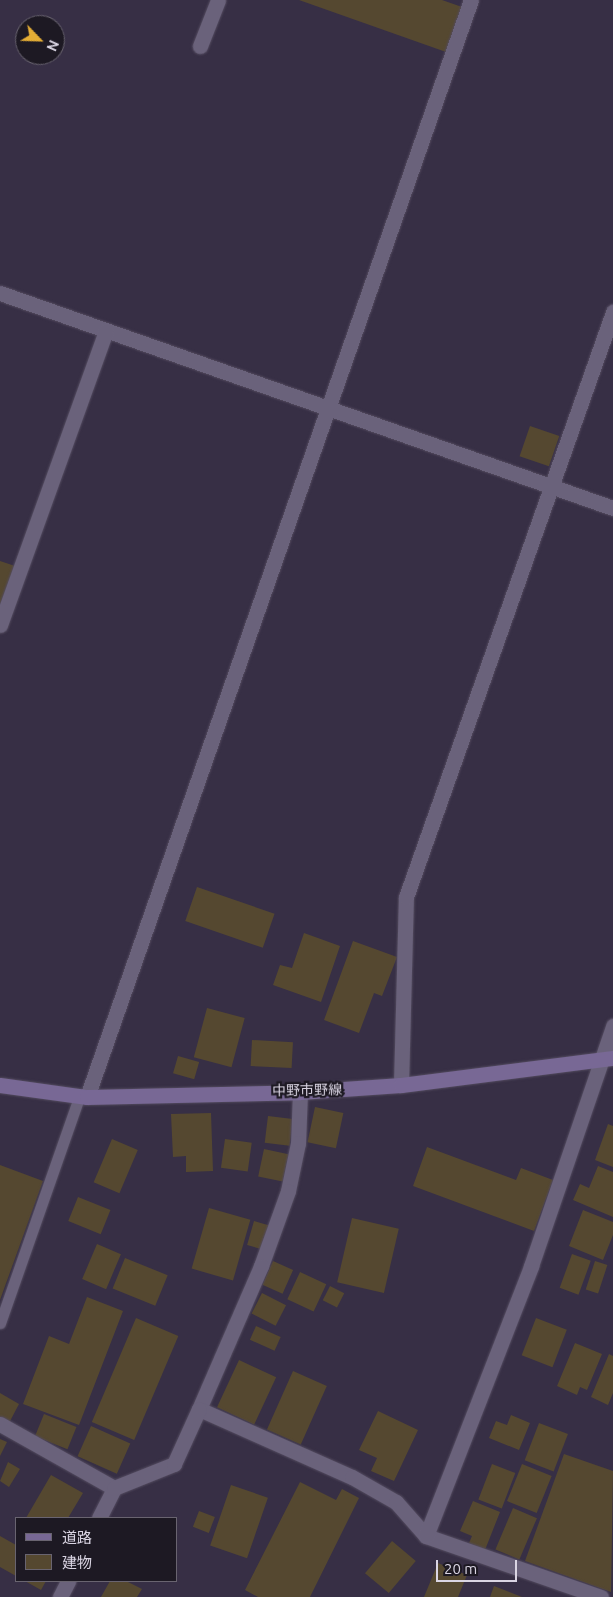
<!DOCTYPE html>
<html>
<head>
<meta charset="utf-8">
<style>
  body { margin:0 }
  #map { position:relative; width:613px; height:1597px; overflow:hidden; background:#372f45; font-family:Ubuntu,"Noto Sans JP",sans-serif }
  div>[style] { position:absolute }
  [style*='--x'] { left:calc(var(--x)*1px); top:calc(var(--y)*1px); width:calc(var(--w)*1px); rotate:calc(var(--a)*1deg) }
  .building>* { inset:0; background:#554830; transform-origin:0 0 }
  .roads { filter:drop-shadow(0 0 1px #534b5f) drop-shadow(0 0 1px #534b5f) }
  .lane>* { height:11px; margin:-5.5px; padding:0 5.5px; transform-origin:5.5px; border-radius:5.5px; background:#6a627b }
  .street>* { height:15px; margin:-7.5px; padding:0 7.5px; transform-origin:7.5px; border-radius:7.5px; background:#6a627b }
  .secondary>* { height:15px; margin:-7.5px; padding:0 7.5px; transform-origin:7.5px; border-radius:7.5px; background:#786895 }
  span { translate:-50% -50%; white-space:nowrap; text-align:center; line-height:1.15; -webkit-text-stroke:4.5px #1d1923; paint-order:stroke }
  .street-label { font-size:14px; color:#dad5e3 }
  .legend { position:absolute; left:15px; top:1517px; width:162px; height:65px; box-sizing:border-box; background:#1d1923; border:1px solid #696470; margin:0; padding:6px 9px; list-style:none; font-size:15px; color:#dad5e3 }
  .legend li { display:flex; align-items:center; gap:10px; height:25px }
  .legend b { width:25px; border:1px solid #696470 }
  .north { position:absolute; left:15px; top:15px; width:50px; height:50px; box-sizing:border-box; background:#1d1923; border:1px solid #696470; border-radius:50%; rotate:114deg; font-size:14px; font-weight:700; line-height:20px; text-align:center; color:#dad5e3 }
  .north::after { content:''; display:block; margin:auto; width:18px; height:22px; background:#e4ad35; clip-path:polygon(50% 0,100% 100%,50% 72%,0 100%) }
  .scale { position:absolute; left:436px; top:1560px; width:81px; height:22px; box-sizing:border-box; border:2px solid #dad5e3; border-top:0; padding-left:6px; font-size:15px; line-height:18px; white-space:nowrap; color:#dad5e3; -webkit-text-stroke:4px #1d1923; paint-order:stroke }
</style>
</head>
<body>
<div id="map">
  <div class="building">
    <i style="clip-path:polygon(299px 0,442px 0,462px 7px,446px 52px)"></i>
    <i style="left:530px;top:426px;width:31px;height:32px;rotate:19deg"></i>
    <i style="clip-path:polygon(0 561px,15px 566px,0 605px)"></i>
    <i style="left:197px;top:887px;width:82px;height:36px;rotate:19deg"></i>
    <i style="clip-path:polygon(304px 933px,340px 946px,321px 1002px,273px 985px,280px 965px,292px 968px)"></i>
    <i style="clip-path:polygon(353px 941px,397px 957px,382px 996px,374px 993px,359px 1033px,324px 1020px)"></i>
    <i style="left:207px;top:1008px;width:39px;height:51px;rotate:15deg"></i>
    <i style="left:252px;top:1040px;width:41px;height:26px;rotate:3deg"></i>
    <i style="left:178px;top:1056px;width:22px;height:18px;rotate:16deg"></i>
    <i style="left:315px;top:1107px;width:29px;height:36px;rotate:12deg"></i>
    <i style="clip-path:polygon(211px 1113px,213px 1171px,186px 1172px,186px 1156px,173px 1157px,171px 1114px)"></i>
    <i style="left:268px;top:1116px;width:25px;height:27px;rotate:7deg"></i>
    <i style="clip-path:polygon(608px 1124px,613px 1126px,613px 1167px,595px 1160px)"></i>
    <i style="left:112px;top:1139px;width:28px;height:47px;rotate:23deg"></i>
    <i style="left:225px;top:1139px;width:27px;height:29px;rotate:8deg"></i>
    <i style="clip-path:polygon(427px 1147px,516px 1180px,521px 1168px,553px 1180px,534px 1231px,413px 1186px)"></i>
    <i style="left:264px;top:1149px;width:25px;height:28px;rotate:12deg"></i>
    <i style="clip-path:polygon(0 1165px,43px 1181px,0 1300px)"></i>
    <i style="clip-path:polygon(598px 1166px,613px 1172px,613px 1217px,573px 1200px,580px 1184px,589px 1188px)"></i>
    <i style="left:78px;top:1197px;width:35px;height:26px;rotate:22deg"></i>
    <i style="left:209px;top:1208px;width:43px;height:63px;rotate:16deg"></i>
    <i style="clip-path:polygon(583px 1210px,613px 1222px,613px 1235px,603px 1260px,569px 1246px)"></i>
    <i style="left:352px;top:1218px;width:48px;height:66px;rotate:13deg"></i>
    <i style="left:254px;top:1221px;width:15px;height:25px;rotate:16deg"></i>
    <i style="left:97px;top:1244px;width:26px;height:38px;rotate:23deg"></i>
    <i style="left:572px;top:1254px;width:20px;height:36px;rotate:20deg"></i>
    <i style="left:125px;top:1258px;width:46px;height:33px;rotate:22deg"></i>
    <i style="left:273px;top:1261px;width:22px;height:26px;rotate:24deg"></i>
    <i style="left:595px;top:1261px;width:13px;height:30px;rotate:18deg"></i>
    <i style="left:300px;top:1272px;width:29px;height:30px;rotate:25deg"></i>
    <i style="left:330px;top:1286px;width:16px;height:16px;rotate:27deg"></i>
    <i style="left:262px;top:1293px;width:27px;height:23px;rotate:27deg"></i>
    <i style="clip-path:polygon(87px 1297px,123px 1311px,79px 1425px,23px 1404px,49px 1336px,69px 1344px)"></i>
    <i style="left:136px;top:1318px;width:46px;height:113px;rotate:23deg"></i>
    <i style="left:536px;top:1318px;width:33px;height:40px;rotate:21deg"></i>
    <i style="left:256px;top:1326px;width:27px;height:15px;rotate:24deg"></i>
    <i style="clip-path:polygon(575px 1343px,602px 1354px,587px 1390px,580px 1387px,577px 1395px,557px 1386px)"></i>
    <i style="clip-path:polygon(609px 1354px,613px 1356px,613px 1393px,608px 1405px,591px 1397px)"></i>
    <i style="left:239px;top:1360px;width:41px;height:52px;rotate:25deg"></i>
    <i style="left:293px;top:1371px;width:37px;height:64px;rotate:24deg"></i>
    <i style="clip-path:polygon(0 1393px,19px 1404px,9px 1423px,0 1418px)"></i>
    <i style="clip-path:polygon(378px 1411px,418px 1430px,394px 1481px,371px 1471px,377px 1458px,359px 1450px)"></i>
    <i style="left:44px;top:1414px;width:35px;height:24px;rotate:22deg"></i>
    <i style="clip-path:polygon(511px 1415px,530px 1423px,519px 1450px,489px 1438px,496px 1421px,507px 1425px)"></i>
    <i style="left:539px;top:1423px;width:31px;height:40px;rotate:21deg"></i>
    <i style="left:91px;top:1426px;width:43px;height:33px;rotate:24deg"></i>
    <i style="clip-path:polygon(0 1439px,7px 1442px,0 1456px)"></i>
    <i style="clip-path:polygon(564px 1454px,613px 1471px,611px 1592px,525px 1561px)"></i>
    <i style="clip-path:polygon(8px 1462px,20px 1469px,9px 1487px,0 1481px)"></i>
    <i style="left:492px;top:1464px;width:25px;height:38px;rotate:21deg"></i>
    <i style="left:522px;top:1464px;width:32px;height:40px;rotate:22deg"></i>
    <i style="clip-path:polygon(51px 1475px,83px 1493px,68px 1518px,26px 1518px)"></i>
    <i style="clip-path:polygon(300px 1482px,336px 1500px,342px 1489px,359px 1498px,310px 1597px,258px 1597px,245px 1590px)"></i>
    <i style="left:231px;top:1485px;width:39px;height:64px;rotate:19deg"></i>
    <i style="clip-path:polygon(473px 1501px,500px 1512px,485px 1550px,469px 1543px,472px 1536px,460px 1531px)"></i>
    <i style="left:513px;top:1508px;width:26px;height:45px;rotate:23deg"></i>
    <i style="left:199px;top:1511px;width:17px;height:17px;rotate:21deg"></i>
    <i style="clip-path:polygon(0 1536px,16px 1545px,16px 1576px,0 1567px)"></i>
    <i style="left:392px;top:1541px;width:31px;height:42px;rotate:40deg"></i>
    <i style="clip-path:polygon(438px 1563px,467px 1575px,458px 1597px,424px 1597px)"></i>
    <i style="clip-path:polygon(25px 1581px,46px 1581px,41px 1590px)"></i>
    <i style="clip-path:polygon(110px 1581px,126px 1581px,142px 1589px,137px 1597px,101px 1597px)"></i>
    <i style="clip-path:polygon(494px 1586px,522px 1597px,490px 1597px)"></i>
  </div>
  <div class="roads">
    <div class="lane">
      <i style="--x:0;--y:1323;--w:242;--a:-70.7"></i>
    </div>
    <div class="street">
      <i style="--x:200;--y:46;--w:49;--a:-68.6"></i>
      <i style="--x:0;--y:293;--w:650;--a:19.33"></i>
      <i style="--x:0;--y:625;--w:313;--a:-70.2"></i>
      <i style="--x:401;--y:1085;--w:188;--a:-88.5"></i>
      <i style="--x:406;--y:897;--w:621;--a:-70.51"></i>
      <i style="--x:300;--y:1092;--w:51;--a:92.2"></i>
      <i style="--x:298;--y:1143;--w:49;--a:101.8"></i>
      <i style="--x:288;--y:1191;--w:80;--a:109.8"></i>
      <i style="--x:261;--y:1266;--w:156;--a:113.4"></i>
      <i style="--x:199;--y:1409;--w:167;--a:24"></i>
      <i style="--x:352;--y:1477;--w:51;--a:29.6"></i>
      <i style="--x:396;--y:1502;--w:45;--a:48.6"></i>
      <i style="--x:87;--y:1097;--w:1162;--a:-70.71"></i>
      <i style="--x:0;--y:1424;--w:131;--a:29.3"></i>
      <i style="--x:99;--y:1518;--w:34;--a:-63"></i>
      <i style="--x:114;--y:1488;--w:65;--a:-21.8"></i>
      <i style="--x:174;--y:1464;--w:60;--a:-65.6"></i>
      <i style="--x:60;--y:1597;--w:18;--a:-63"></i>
      <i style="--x:601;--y:1597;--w:185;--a:-160.8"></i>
      <i style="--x:426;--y:1536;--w:290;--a:-68.7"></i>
      <i style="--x:531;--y:1266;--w:254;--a:-71.1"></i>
    </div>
    <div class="secondary">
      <i style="--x:0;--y:1085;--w:88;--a:7.9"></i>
      <i style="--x:87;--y:1097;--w:213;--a:-1.3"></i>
      <i style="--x:300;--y:1092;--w:101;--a:-4"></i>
      <i style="--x:401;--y:1085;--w:214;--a:-7.3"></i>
    </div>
  </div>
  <div class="street-label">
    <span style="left:307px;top:1090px;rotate:-1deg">中野市野線</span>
  </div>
  <ul class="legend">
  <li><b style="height:6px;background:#786895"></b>道路</li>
  <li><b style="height:14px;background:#554830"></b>建物</li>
  </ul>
  <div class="north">N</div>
  <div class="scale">20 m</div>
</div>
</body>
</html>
